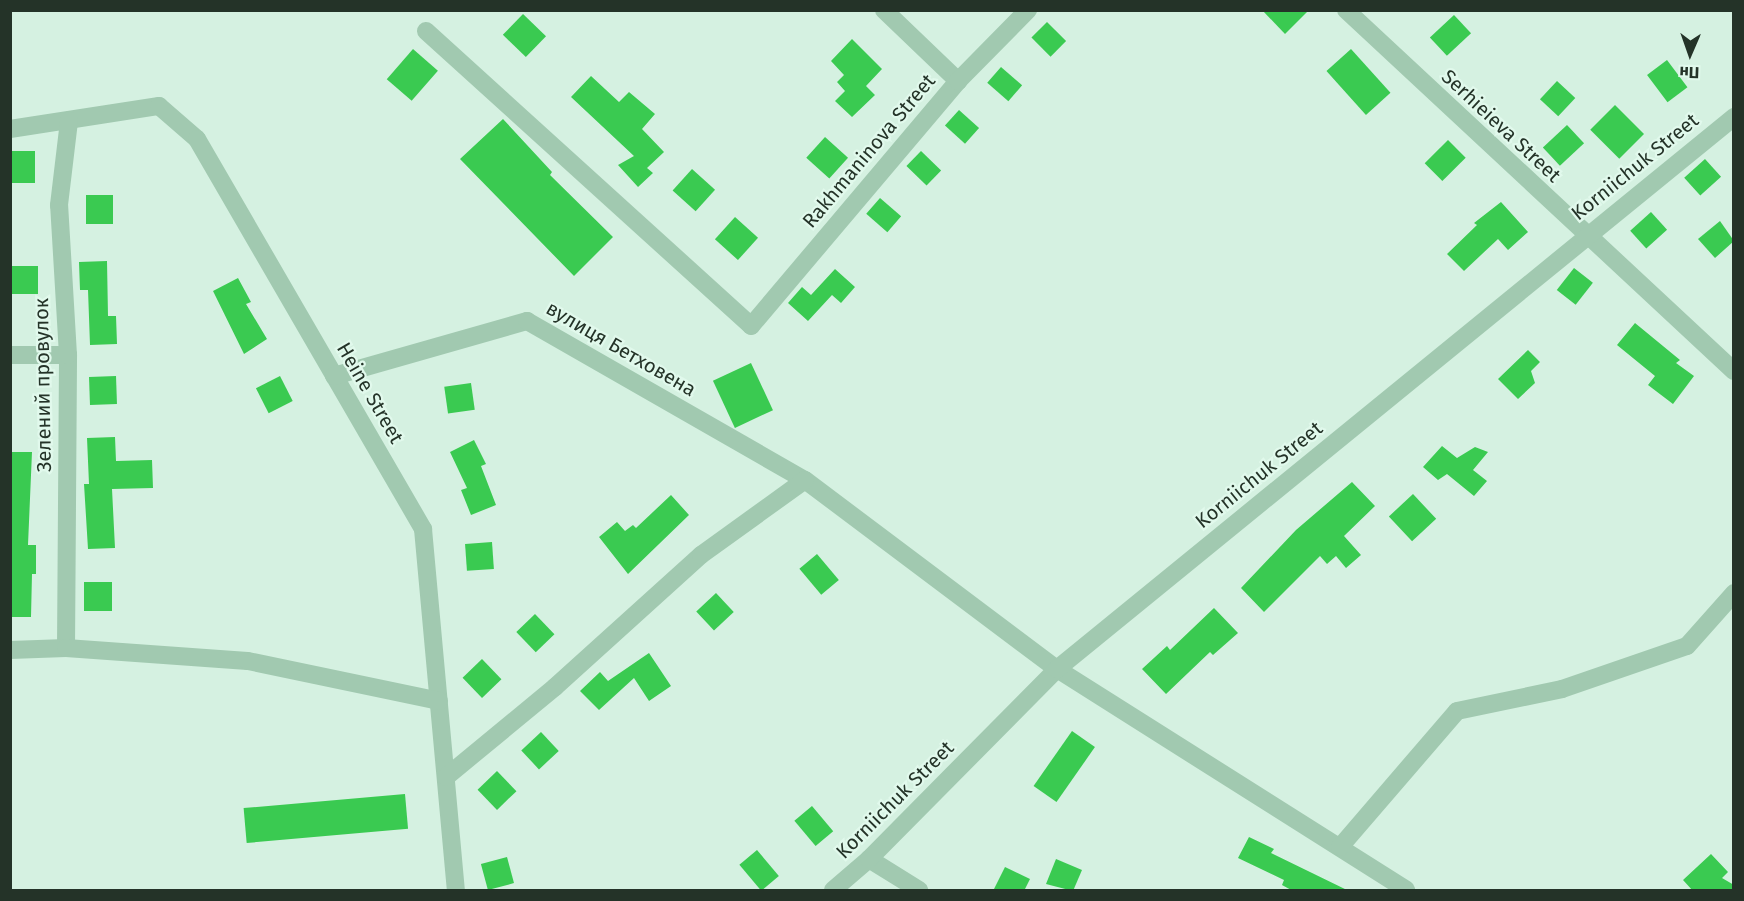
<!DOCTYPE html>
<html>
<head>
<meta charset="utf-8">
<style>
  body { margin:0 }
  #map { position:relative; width:1744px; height:901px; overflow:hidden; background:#d5f1e1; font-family:"Fira Sans",sans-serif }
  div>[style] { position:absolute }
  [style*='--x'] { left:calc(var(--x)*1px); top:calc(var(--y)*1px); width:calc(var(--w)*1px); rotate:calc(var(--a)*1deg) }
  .building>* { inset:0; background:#3aca51; transform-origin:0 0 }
  .minor>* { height:18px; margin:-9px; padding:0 9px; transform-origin:9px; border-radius:9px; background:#a1c9b0 }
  span { translate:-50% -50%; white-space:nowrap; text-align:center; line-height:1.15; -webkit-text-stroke:4.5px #e1f9ec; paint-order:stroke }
  .street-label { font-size:20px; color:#243328 }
  .frame { position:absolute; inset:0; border:12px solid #243328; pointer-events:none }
  .north { position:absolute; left:1660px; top:24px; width:60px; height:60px; -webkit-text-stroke:4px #e1f9ec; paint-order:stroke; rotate:182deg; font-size:16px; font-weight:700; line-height:24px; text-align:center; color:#243328 }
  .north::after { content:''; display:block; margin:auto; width:21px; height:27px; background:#243328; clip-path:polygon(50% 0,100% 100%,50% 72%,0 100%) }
</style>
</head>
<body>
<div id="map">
  <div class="building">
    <i style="clip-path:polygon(1262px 10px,1309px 10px,1285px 34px)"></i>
    <i style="left:523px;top:14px;width:32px;height:29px;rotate:44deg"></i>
    <i style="left:1454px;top:15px;width:25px;height:33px;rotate:47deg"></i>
    <i style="left:1047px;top:22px;width:27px;height:22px;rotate:45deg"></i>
    <i style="clip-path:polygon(852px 39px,882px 69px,866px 86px,875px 95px,852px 117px,835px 101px,845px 91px,837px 82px,844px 75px,831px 61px)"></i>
    <i style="left:413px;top:49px;width:33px;height:40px;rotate:41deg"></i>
    <i style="left:1351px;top:49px;width:59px;height:33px;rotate:48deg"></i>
    <i style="left:1667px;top:60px;width:34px;height:25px;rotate:53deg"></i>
    <i style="left:1001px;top:67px;width:28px;height:21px;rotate:41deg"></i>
    <i style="clip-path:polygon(591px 76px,619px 102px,629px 92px,655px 114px,642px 129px,664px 152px,647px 168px,653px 173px,638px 187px,618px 165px,634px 156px,571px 97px)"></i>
    <i style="left:1557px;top:81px;width:25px;height:25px;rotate:43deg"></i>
    <i style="left:1615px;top:105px;width:41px;height:35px;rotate:45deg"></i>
    <i style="left:959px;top:110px;width:27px;height:21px;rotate:42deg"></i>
    <i style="clip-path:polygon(503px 119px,552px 172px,550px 175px,613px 237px,574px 276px,460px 159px)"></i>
    <i style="left:1567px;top:125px;width:25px;height:33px;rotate:47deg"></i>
    <i style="left:825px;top:137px;width:31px;height:28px;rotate:42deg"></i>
    <i style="left:1448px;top:140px;width:25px;height:33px;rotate:45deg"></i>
    <i style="left:10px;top:151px;width:25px;height:32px"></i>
    <i style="left:921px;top:151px;width:28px;height:21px;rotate:44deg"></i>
    <i style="left:1705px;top:159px;width:24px;height:28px;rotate:48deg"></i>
    <i style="left:692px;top:169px;width:31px;height:29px;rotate:42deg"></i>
    <i style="left:86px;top:195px;width:27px;height:29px"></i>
    <i style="left:880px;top:198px;width:28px;height:21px;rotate:41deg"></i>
    <i style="clip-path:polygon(1501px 202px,1528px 232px,1508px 250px,1498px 239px,1464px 271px,1447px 254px,1477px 225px,1474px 223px)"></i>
    <i style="left:1651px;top:212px;width:24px;height:28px;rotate:48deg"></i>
    <i style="left:735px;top:217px;width:31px;height:30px;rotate:42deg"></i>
    <i style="clip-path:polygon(1720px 221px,1734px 241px,1715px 258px,1698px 239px)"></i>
    <i style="clip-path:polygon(107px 261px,108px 316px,116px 316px,117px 344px,90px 345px,88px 290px,80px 290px,79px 262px)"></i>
    <i style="left:38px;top:266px;width:28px;height:28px;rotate:90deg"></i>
    <i style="left:1574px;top:268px;width:24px;height:28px;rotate:38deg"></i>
    <i style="clip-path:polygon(835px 269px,855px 287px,841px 303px,832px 295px,808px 321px,788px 303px,802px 287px,811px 295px)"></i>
    <i style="clip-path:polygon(238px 278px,251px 302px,246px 304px,267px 339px,244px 354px,213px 291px)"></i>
    <i style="clip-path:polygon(1635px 323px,1680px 360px,1676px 363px,1694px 376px,1673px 404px,1648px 385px,1655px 376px,1617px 345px)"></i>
    <i style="clip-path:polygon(1528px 350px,1540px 362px,1531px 371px,1535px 383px,1518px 399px,1498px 379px)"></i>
    <i style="left:751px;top:363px;width:52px;height:42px;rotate:65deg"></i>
    <i style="left:116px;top:376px;width:28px;height:27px;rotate:88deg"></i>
    <i style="left:280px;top:376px;width:28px;height:27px;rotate:63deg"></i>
    <i style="left:471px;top:383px;width:27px;height:27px;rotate:82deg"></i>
    <i style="clip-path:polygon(115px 437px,116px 461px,152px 460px,153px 488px,112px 489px,115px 548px,88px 549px,84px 484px,89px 484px,87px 438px)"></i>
    <i style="clip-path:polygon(474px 440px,486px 464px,481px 466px,496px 505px,471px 515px,461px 490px,467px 488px,450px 452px)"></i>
    <i style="clip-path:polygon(1442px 446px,1457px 458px,1475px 447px,1488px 452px,1473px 470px,1487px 481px,1474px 496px,1447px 474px,1438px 480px,1423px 467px)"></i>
    <i style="clip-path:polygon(10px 452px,32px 452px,28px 545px,36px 545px,36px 574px,32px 574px,31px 617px,10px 617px)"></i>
    <i style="clip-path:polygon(1352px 482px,1375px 506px,1344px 536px,1361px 555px,1346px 568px,1336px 556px,1327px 564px,1320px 556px,1264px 612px,1241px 588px,1296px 530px)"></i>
    <i style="left:1413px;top:494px;width:34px;height:33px;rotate:47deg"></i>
    <i style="clip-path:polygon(671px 495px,689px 515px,628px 574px,599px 537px,617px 522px,625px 531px,633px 525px,636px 528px)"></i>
    <i style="left:492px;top:542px;width:27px;height:27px;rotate:86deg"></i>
    <i style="left:817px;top:554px;width:34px;height:23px;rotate:50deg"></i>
    <i style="left:84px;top:582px;width:28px;height:29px"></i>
    <i style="left:716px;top:593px;width:26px;height:27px;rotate:47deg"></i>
    <i style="clip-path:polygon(1214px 608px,1238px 633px,1213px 655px,1210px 652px,1166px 694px,1142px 669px,1167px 646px,1170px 650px)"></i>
    <i style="left:535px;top:614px;width:28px;height:26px;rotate:46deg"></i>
    <i style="clip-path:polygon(649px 653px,671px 686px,649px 701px,634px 678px,599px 710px,580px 691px,600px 672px,608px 681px)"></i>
    <i style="left:482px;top:659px;width:28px;height:27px;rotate:46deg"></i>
    <i style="left:1072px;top:731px;width:28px;height:67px;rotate:35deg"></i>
    <i style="left:541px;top:732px;width:26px;height:27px;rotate:47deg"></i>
    <i style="left:497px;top:771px;width:28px;height:27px;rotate:46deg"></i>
    <i style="left:405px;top:794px;width:35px;height:162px;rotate:85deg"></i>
    <i style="left:812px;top:806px;width:33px;height:23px;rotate:50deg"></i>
    <i style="clip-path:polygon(1249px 837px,1274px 849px,1271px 853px,1349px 891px,1293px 891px,1282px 885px,1284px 880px,1238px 858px)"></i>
    <i style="left:757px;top:850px;width:34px;height:23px;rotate:50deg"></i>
    <i style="clip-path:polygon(1711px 854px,1728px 872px,1722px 878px,1734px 885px,1734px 891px,1693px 891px,1683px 880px)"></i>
    <i style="left:507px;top:857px;width:27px;height:27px;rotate:75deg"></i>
    <i style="clip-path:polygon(1056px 859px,1082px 870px,1073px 891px,1046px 884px)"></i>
    <i style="clip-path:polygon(1005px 867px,1030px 879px,1024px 891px,993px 891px)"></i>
  </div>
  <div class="minor">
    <i style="--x:884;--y:10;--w:103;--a:43.8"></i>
    <i style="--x:1346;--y:10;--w:530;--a:42.94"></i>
    <i style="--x:426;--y:31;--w:439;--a:42.2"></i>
    <i style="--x:751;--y:326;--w:321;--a:-49.8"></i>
    <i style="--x:958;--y:81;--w:100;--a:-45.4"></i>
    <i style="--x:10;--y:129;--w:151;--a:-8.8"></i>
    <i style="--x:159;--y:106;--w:50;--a:41"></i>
    <i style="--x:197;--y:139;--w:451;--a:59.9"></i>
    <i style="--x:423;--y:529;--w:363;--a:84.8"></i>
    <i style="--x:10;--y:355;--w:58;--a:0"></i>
    <i style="--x:334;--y:376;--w:201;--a:-15.9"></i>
    <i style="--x:527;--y:321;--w:320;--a:29.8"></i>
    <i style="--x:805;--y:480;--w:315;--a:36.9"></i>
    <i style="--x:1057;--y:669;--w:413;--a:32.3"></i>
    <i style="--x:66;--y:648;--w:293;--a:-89.6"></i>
    <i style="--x:68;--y:355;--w:150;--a:-93.4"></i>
    <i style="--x:59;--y:205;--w:85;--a:-83.2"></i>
    <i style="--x:10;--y:650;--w:56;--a:-2"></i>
    <i style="--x:66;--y:648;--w:182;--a:4.1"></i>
    <i style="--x:248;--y:661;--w:195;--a:11.8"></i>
    <i style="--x:446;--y:777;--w:141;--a:-39.5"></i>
    <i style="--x:555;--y:687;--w:197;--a:-42.1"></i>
    <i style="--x:701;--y:555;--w:128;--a:-35.8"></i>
    <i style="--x:1340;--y:847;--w:179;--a:-49.3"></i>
    <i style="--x:1457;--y:711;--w:107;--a:-11.8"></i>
    <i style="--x:1562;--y:689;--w:132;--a:-19"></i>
    <i style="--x:1687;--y:646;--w:71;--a:-48.4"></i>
    <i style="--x:869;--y:859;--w:59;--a:31.8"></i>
    <i style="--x:833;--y:890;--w:48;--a:-40.7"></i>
    <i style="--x:869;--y:859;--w:267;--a:-45.3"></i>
    <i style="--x:1057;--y:669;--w:874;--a:-39.19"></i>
  </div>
  <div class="street-label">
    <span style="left:1501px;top:126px;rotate:43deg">Serhieieva Street</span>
    <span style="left:869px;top:151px;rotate:-50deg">Rakhmaninova Street</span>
    <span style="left:1635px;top:167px;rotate:-39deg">Korniichuk Street</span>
    <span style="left:621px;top:349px;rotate:30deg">вулиця Бетховена</span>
    <span style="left:43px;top:385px;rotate:-91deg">Зелений провулок</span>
    <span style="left:370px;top:393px;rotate:60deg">Heine Street</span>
    <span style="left:1259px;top:475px;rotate:-39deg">Korniichuk Street</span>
    <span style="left:895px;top:800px;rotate:-45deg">Korniichuk Street</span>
  </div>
  <div class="frame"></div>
  <div class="north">Пн</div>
</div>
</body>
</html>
